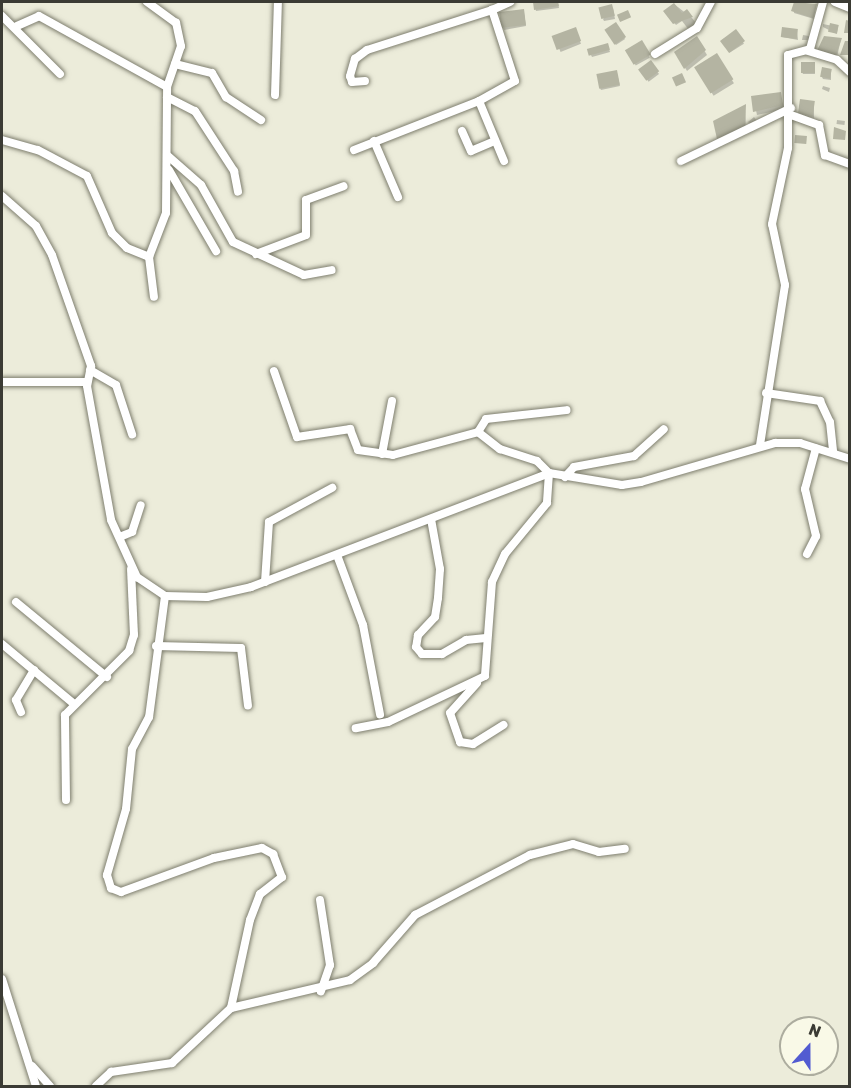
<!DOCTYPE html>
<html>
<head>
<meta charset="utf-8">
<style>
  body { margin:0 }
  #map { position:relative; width:851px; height:1088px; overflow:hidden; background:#ececda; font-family:Rubik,sans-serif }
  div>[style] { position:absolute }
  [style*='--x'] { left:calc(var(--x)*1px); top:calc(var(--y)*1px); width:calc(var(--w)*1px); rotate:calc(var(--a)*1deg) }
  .shadow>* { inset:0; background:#0003; transform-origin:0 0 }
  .building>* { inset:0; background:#b4b4a2; transform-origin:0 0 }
  .roads { filter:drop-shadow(0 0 2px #7e7e6e) drop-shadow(0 0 2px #7e7e6e) }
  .street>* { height:8px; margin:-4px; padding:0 4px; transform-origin:4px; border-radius:4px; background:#fff }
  span { translate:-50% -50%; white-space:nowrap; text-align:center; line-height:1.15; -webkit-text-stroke:6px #f9f9e7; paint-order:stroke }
  .frame { position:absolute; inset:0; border:3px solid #3b3b34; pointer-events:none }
  .north { position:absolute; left:779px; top:1016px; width:60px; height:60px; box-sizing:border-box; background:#f9f9e7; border:2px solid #adad9f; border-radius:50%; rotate:21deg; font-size:16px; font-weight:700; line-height:24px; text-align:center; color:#3b3b34 }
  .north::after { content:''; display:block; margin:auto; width:21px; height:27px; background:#525bd1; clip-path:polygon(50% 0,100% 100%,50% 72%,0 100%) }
</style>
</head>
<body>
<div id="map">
  <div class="shadow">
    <i style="clip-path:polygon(534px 2px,558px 2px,559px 8px,536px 11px)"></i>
    <i style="clip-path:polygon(795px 2px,816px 5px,814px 19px,794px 13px)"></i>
    <i style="clip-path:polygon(674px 4px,692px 18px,697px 24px,689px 30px,682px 21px,676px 25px,665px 11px)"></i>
    <i style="clip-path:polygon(613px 8px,615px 19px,604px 21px,603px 19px)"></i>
    <i style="clip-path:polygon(524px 13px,526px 26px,504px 30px,503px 28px)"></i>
    <i style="left:615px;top:24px;width:18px;height:11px;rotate:56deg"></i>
    <i style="clip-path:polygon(823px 24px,838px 27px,837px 34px,823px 27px)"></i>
    <i style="left:575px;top:29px;width:16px;height:22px;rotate:68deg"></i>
    <i style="clip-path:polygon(797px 30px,798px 40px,782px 37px)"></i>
    <i style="left:736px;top:31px;width:15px;height:17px;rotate:58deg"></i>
    <i style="clip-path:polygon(803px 35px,809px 36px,809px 40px,802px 40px)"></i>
    <i style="clip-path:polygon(697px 38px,707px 55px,687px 71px,676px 52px)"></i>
    <i style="clip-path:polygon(841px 39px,837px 57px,819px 55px)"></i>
    <i style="left:641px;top:42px;width:18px;height:16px;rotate:61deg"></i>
    <i style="clip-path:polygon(608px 46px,610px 52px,592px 57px,591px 55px)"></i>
    <i style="left:717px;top:56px;width:32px;height:24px;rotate:58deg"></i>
    <i style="left:650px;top:62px;width:15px;height:13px;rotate:53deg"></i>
    <i style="clip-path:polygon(814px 64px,815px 74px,803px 74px,802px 72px)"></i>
    <i style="clip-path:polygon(831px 70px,831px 80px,823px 79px,822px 77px)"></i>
    <i style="clip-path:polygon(617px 73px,620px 86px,601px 90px,600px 88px)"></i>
    <i style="clip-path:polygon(823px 86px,830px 88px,829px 92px,822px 89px)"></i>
    <i style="clip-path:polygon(780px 94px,784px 109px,757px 115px,753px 97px)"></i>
    <i style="clip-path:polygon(814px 103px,814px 118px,800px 116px)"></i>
    <i style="clip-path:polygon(745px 106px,746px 132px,720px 142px)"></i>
    <i style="clip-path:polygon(754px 117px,757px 121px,752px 126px,748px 122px)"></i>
    <i style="left:837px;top:120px;width:8px;height:4px;rotate:7deg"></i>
  </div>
  <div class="building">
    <i style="clip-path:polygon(533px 2px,558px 2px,559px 6px,534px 10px)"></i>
    <i style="clip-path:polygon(794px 2px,817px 4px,813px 18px,791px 11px)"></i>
    <i style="clip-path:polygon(674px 3px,682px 13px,687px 9px,693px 17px,673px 24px,663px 11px)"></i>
    <i style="left:612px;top:4px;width:12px;height:14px;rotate:76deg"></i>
    <i style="left:524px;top:9px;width:16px;height:25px;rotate:83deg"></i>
    <i style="left:628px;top:10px;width:8px;height:12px;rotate:67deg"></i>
    <i style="clip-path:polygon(846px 20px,850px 21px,850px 33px,844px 33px)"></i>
    <i style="left:616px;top:22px;width:18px;height:14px;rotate:56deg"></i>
    <i style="left:830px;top:23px;width:9px;height:9px;rotate:13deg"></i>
    <i style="left:576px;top:27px;width:15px;height:26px;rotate:70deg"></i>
    <i style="left:782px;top:27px;width:16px;height:10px;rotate:7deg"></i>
    <i style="left:736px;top:29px;width:15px;height:20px;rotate:53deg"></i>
    <i style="clip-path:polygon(697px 36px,706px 50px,684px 69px,674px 52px)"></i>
    <i style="clip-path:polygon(824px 36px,842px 38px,836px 55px,816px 53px)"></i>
    <i style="left:642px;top:40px;width:17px;height:20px;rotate:59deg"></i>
    <i style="clip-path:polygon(845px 41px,850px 41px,850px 55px,840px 55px)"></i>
    <i style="left:608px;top:43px;width:7px;height:22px;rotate:74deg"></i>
    <i style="left:717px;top:53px;width:31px;height:27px;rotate:58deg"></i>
    <i style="left:651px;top:60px;width:14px;height:16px;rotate:54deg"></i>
    <i style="left:801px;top:62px;width:14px;height:11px"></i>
    <i style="left:822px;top:67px;width:10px;height:10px;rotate:11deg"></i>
    <i style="left:617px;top:70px;width:15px;height:21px;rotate:79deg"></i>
    <i style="left:682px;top:73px;width:10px;height:11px;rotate:66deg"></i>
    <i style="clip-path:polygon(781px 92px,783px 105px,753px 112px,751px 96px)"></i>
    <i style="left:800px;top:99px;width:15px;height:15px;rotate:8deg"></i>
    <i style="clip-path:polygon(746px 104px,745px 128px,717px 139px,713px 121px)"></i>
    <i style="clip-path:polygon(834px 127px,846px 131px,845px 140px,833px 139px)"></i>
    <i style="left:795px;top:135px;width:12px;height:8px;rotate:5deg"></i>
  </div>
  <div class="roads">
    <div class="street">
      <i style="--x:835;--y:2;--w:16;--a:22"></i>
      <i style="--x:2;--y:16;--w:82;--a:45"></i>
      <i style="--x:17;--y:26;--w:24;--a:-24"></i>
      <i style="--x:39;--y:16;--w:146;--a:29"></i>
      <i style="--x:808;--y:51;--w:30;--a:17"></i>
      <i style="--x:837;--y:60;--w:18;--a:43"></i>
      <i style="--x:655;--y:54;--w:49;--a:-31.8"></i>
      <i style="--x:697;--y:28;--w:30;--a:-62"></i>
      <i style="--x:175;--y:64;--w:38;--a:14"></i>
      <i style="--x:212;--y:73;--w:28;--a:60"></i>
      <i style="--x:226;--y:97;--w:42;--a:33.3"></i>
      <i style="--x:365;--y:81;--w:13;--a:176"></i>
      <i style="--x:352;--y:82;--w:6;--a:-108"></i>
      <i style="--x:350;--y:76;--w:18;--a:-74"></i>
      <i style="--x:355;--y:59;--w:15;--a:-37"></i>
      <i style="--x:367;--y:50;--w:131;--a:-17.7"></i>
      <i style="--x:275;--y:95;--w:93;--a:-88.2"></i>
      <i style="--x:167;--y:97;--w:31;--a:27"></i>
      <i style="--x:195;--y:111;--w:72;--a:57"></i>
      <i style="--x:234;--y:171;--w:21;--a:79"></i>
      <i style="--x:791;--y:115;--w:30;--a:20"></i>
      <i style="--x:819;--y:125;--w:31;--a:79"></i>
      <i style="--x:825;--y:155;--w:27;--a:20"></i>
      <i style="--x:462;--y:131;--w:22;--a:66"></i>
      <i style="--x:471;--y:151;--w:26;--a:-23"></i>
      <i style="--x:2;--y:140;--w:37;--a:16"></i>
      <i style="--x:38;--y:150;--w:55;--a:28"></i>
      <i style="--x:87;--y:176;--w:62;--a:66.3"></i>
      <i style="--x:112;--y:233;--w:21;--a:45"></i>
      <i style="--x:127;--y:248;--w:24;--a:22"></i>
      <i style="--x:149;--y:257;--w:47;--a:-68.9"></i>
      <i style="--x:166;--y:213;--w:126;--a:-89.5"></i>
      <i style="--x:167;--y:87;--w:43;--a:-71.1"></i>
      <i style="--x:181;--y:46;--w:24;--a:-102"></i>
      <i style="--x:176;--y:23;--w:36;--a:-144"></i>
      <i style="--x:374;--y:141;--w:61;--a:66.8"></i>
      <i style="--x:354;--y:150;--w:134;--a:-21.4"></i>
      <i style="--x:168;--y:156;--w:44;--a:41.3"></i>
      <i style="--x:201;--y:185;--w:65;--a:60.7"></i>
      <i style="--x:233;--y:242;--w:78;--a:24.9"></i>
      <i style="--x:304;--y:275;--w:28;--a:-10"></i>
      <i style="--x:504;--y:161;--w:65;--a:-112.6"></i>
      <i style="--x:479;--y:101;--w:41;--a:-29.1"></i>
      <i style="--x:515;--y:81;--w:75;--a:-107.9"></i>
      <i style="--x:492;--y:10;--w:20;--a:-24"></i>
      <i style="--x:681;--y:161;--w:122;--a:-25.7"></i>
      <i style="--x:169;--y:170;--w:94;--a:59.9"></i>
      <i style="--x:2;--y:196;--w:45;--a:41.4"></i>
      <i style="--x:36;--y:226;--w:33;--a:61"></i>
      <i style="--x:52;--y:255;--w:118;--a:70.6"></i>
      <i style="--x:91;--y:366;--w:20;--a:101"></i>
      <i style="--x:87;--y:386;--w:136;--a:79.8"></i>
      <i style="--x:111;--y:520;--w:63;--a:65.5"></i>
      <i style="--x:137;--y:577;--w:34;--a:34"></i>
      <i style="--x:165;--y:596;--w:42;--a:1.4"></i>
      <i style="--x:207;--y:597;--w:45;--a:-12.8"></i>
      <i style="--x:251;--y:587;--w:319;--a:-20.9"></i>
      <i style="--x:549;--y:473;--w:74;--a:9.3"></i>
      <i style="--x:622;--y:485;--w:19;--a:-9"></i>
      <i style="--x:641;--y:482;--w:140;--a:-16.2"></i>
      <i style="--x:775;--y:443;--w:25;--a:0"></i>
      <i style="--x:800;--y:443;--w:52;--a:17.7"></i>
      <i style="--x:256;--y:254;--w:53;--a:-20.8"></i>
      <i style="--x:306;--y:235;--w:35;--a:-90"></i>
      <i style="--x:306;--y:200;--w:40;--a:-20.2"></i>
      <i style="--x:149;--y:257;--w:40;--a:82.9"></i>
      <i style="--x:90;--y:370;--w:30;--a:30"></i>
      <i style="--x:116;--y:385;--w:52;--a:71.9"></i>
      <i style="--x:274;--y:371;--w:70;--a:70.8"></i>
      <i style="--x:297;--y:437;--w:54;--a:-8.6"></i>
      <i style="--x:350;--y:429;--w:22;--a:69"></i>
      <i style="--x:358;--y:450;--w:35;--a:8"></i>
      <i style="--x:393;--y:455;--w:88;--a:-15.1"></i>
      <i style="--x:478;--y:432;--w:28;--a:38"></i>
      <i style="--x:500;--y:449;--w:39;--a:18"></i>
      <i style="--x:537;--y:461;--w:17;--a:45"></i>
      <i style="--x:549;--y:473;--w:30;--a:94"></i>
      <i style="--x:547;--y:503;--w:66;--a:129.5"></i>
      <i style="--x:505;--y:554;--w:31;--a:115"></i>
      <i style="--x:492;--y:582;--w:94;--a:94.3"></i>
      <i style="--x:485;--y:676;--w:107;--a:154.6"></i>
      <i style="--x:388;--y:722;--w:33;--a:169"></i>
      <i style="--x:2;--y:382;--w:85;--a:0"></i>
      <i style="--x:766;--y:393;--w:55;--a:8.4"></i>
      <i style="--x:820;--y:401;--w:23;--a:65"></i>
      <i style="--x:830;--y:422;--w:31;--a:84"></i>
      <i style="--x:478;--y:432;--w:15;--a:-58"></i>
      <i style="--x:486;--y:419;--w:81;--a:-6.3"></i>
      <i style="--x:760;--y:445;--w:162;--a:-81.1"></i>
      <i style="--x:785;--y:285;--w:62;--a:-102"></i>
      <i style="--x:772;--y:224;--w:78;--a:-78.1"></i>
      <i style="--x:788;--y:148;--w:93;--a:-90"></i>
      <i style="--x:788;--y:55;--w:23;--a:-15"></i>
      <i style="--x:810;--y:49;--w:49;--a:-74.5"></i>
      <i style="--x:382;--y:454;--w:54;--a:-79.3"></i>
      <i style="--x:565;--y:477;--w:13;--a:-48"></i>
      <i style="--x:574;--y:467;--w:61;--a:-10.4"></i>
      <i style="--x:634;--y:456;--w:40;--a:-42"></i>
      <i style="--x:431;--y:519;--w:51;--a:79.8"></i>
      <i style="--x:440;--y:569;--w:29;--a:94"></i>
      <i style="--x:438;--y:598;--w:19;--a:99"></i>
      <i style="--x:435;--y:617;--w:25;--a:133"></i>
      <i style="--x:418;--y:635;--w:12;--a:99"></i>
      <i style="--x:416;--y:647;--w:9;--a:49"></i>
      <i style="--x:422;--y:654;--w:20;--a:0"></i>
      <i style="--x:442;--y:654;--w:28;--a:-30"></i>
      <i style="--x:466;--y:640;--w:20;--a:-6"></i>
      <i style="--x:122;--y:536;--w:11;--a:-22"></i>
      <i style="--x:132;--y:532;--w:28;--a:-72"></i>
      <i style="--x:807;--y:554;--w:20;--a:-63"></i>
      <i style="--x:816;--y:536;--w:48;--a:-103.2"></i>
      <i style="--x:805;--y:489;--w:42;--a:-75"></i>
      <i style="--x:337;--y:555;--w:75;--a:69.6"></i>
      <i style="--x:363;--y:625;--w:91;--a:79.2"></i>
      <i style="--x:265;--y:582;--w:60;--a:-86.2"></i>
      <i style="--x:269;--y:522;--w:72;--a:-28.4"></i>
      <i style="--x:165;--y:596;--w:122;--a:97.5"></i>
      <i style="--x:149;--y:717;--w:36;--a:118"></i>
      <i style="--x:132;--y:749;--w:60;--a:95.7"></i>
      <i style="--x:126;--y:809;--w:69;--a:106.1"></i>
      <i style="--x:107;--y:875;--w:14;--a:73"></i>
      <i style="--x:111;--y:888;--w:11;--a:22"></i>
      <i style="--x:121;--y:892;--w:99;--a:-20.1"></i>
      <i style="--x:214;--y:858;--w:49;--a:-11.8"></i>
      <i style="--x:262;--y:848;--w:13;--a:29"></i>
      <i style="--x:273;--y:854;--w:25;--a:69"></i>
      <i style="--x:282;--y:877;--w:28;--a:142"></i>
      <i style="--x:260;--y:894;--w:28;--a:111"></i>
      <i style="--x:250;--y:920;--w:90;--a:102.2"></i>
      <i style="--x:16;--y:602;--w:118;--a:39.5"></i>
      <i style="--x:2;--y:644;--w:94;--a:39.8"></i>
      <i style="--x:156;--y:646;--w:85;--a:1.3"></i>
      <i style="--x:241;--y:648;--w:58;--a:83.1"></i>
      <i style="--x:477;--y:683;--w:40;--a:132"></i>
      <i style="--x:450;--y:713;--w:31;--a:71"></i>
      <i style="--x:460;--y:742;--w:13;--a:9"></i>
      <i style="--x:473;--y:744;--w:36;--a:-32"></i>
      <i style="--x:21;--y:712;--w:13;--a:-113"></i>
      <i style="--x:16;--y:700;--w:35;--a:-59"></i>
      <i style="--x:66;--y:800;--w:85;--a:-90.7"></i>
      <i style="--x:65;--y:715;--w:91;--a:-45"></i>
      <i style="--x:129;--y:651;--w:17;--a:-73"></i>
      <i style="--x:134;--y:635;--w:66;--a:-92.6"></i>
      <i style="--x:320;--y:900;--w:66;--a:81.3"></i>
      <i style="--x:330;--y:965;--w:28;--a:109"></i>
      <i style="--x:2;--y:979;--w:112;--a:72.4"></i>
      <i style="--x:32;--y:1066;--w:27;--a:48"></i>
      <i style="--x:96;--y:1086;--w:21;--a:-43"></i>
      <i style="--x:111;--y:1072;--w:62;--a:-8.4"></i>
      <i style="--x:172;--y:1063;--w:81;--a:-43"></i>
      <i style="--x:231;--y:1008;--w:122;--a:-13.2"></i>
      <i style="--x:350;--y:980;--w:29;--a:-36"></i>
      <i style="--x:373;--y:963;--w:64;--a:-48.8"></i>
      <i style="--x:415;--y:915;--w:130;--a:-27.6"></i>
      <i style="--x:530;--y:855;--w:44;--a:-14.3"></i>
      <i style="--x:573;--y:844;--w:27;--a:17"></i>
      <i style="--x:599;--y:852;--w:26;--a:-7"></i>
    </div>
  </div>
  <div class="frame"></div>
  <div class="north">N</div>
</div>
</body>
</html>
